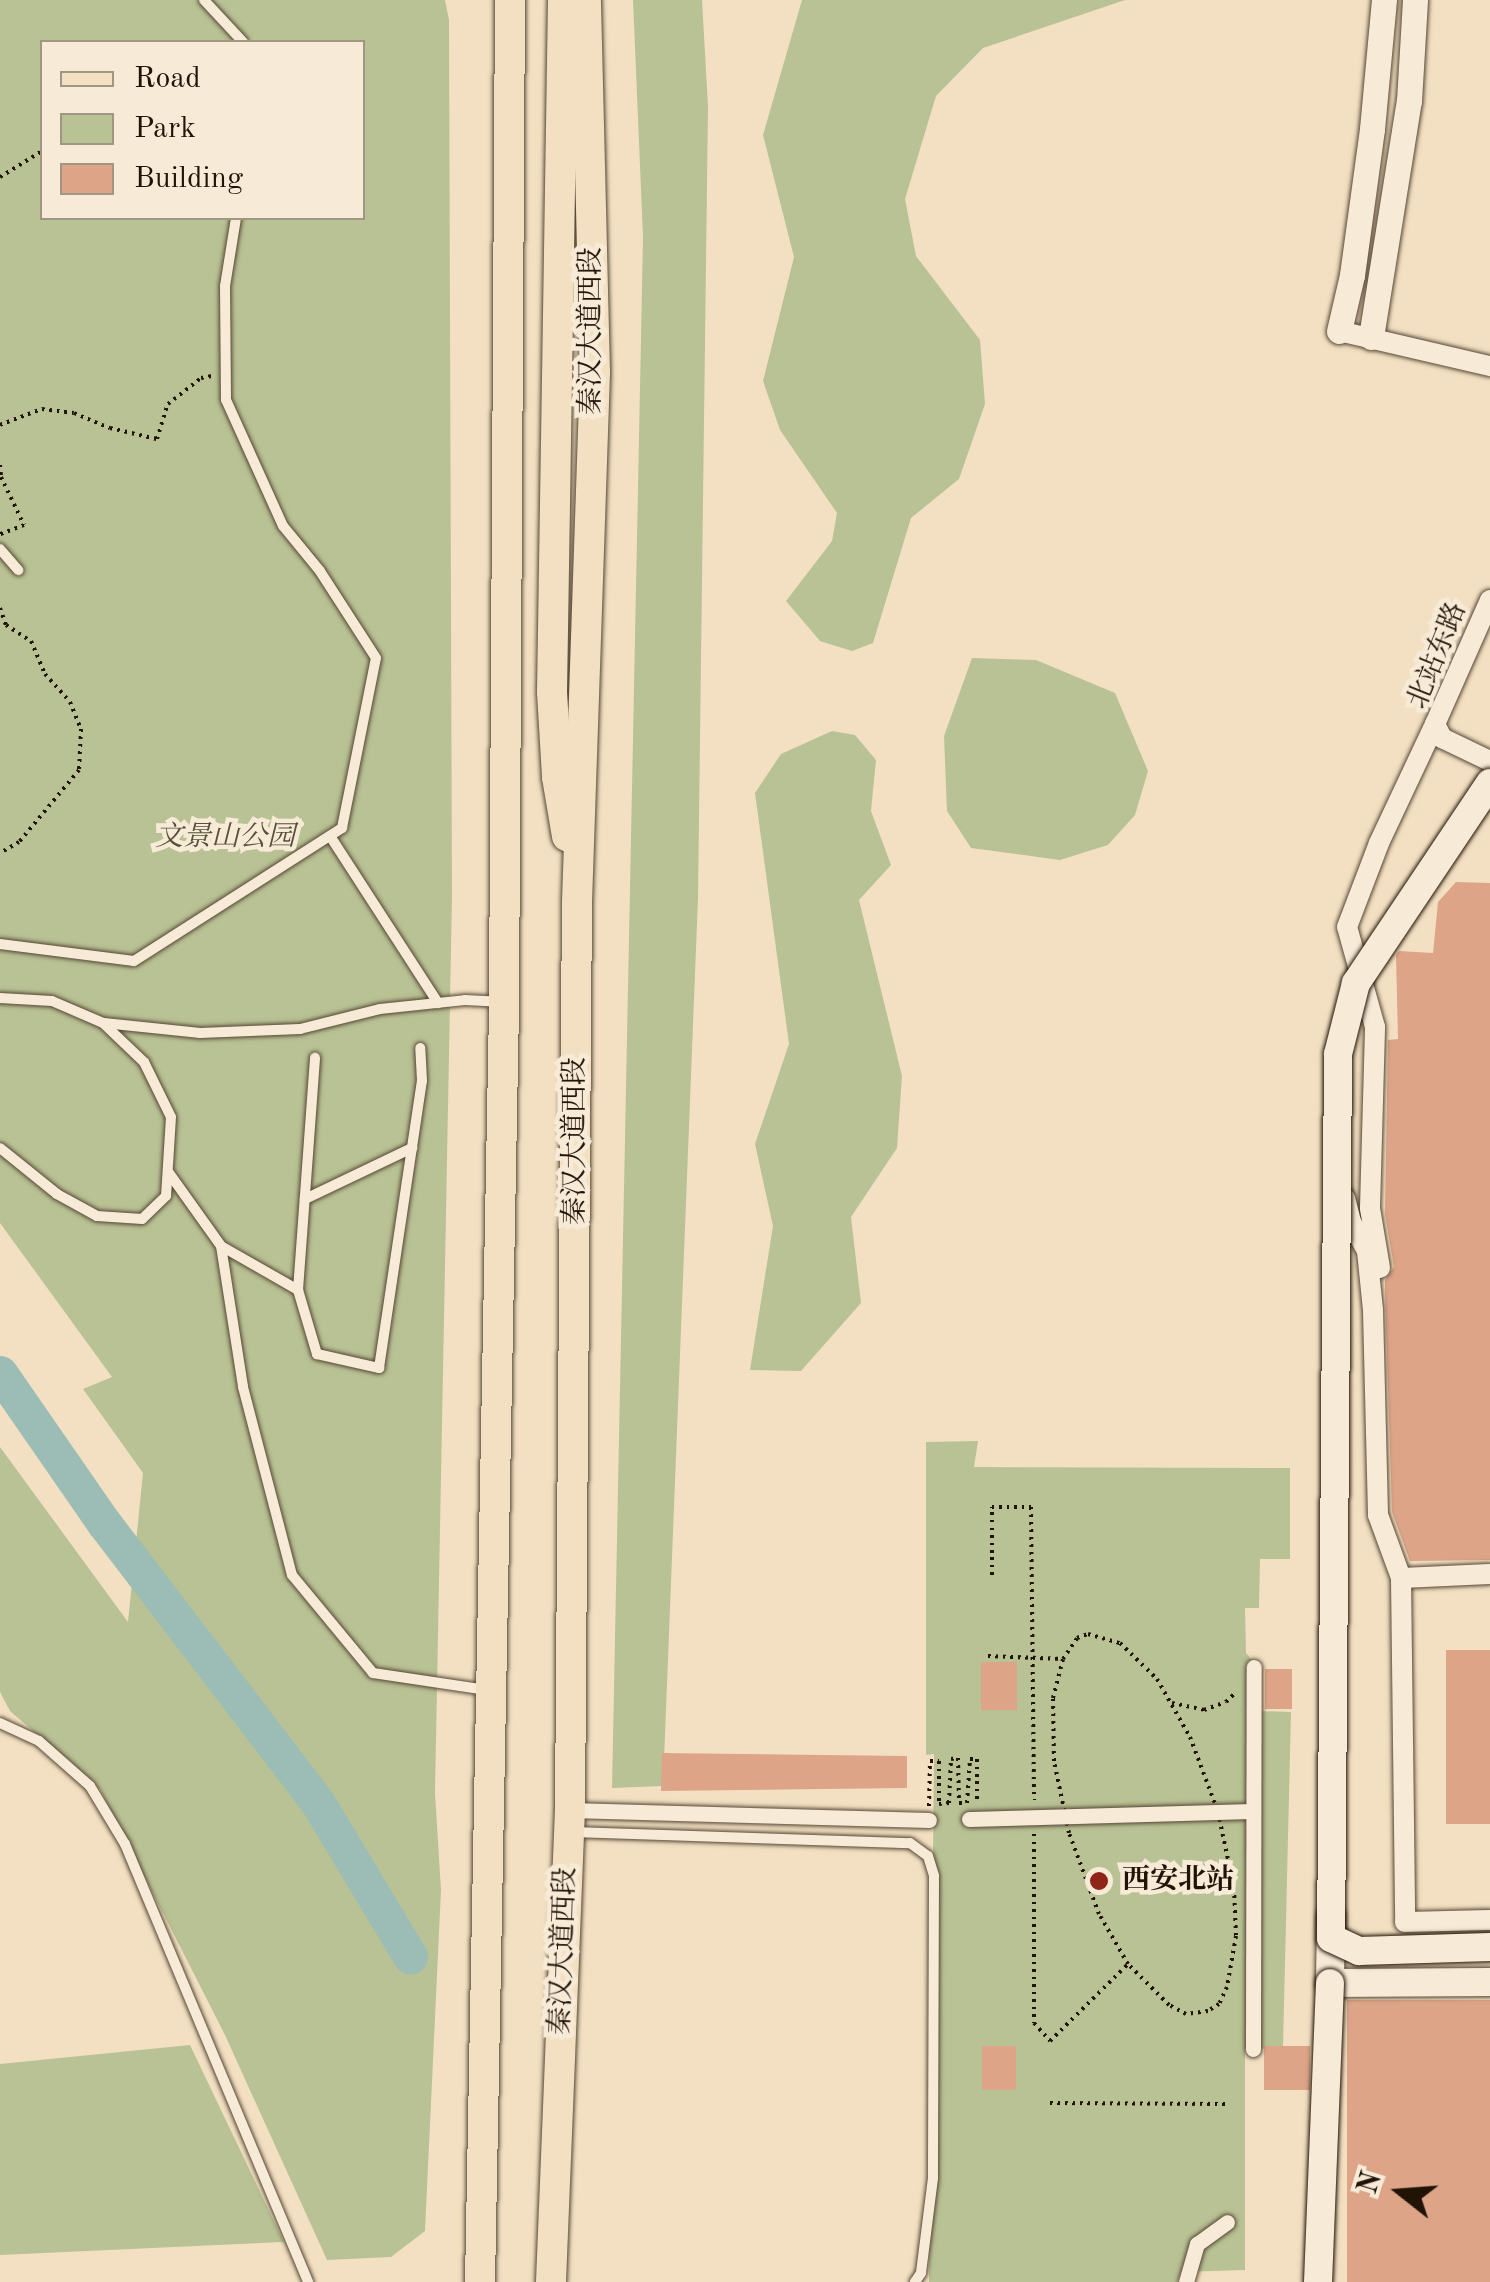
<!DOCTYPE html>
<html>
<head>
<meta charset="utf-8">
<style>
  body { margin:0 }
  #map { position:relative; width:1490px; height:2282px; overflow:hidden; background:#f3e0c2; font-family:"Old Standard TT","Noto Serif SC",serif }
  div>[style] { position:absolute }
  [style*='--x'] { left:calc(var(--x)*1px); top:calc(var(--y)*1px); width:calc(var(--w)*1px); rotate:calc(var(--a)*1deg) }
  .green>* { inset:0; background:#b9c294 }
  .river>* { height:35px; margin:-17.5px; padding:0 17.5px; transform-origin:17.5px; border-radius:17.5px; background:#9bbdb5 }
  .building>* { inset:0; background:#dda488; transform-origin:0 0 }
  .path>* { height:4px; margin-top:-2px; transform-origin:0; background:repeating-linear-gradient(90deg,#211407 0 2.5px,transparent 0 7.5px) }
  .roads { filter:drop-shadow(0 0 2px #564736) drop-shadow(0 0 2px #564736) }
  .service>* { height:10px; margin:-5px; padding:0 5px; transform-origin:5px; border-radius:5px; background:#f7ebd7 }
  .pedestrian>* { height:15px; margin:-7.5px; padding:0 7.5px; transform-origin:7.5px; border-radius:7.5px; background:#f7ebd7 }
  .minor>* { height:20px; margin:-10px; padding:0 10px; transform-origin:10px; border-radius:10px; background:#f7ebd7 }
  .tertiary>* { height:25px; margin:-12.5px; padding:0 12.5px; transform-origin:12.5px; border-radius:12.5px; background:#f7ebd7 }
  .secondary>* { height:28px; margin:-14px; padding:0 14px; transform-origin:14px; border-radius:14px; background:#f7ebd7 }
  .primary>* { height:30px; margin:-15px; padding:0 15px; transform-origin:15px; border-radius:15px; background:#f3e0c2 }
  .bridges { filter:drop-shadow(0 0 2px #211407) drop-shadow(0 0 2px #211407) }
  .secondary-bridge>* { height:28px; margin:-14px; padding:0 14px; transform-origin:14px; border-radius:14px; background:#f7ebd7 }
  .dots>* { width:28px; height:28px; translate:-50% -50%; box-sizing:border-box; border:5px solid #f7ebd7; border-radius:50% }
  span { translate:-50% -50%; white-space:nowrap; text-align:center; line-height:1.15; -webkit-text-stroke:9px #f7ebd7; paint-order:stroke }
  .street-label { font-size:28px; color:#211407 }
  .park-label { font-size:28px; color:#565138; font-style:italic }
  .poi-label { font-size:28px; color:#211407; font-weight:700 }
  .left { translate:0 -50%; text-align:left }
  .legend { position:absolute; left:40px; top:40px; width:325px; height:180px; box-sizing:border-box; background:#f7ebd7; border:2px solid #a19584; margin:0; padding:12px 18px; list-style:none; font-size:30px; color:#211407 }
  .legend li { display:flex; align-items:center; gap:20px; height:50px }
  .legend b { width:50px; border:2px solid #a19584 }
  .north { position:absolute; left:1350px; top:2142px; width:100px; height:100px; -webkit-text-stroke:8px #f7ebd7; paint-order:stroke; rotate:287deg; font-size:28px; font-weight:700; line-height:40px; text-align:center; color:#211407 }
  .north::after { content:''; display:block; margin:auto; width:35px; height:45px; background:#211407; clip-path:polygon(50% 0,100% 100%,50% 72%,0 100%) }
</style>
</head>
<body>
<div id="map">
  <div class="green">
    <i style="clip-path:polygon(evenodd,0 0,445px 0,449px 20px,452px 897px,435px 1793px,441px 1890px,425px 2231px,391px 2257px,327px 2260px,225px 2035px,100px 1789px,10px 1711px,0 1692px,0 1447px,128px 1622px,143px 1473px,83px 1389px,112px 1377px,0 1223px,0 0,42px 42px,362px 42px,362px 218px,42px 218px,42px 42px)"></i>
    <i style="clip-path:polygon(633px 0,702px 0,708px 106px,698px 898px,663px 1786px,612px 1788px,643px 237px)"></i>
    <i style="clip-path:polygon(802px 0,1125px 0,983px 48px,936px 96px,905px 199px,916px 256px,980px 340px,985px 404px,959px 479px,911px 518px,873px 643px,852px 651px,820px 641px,786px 601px,832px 541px,837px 513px,780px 430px,763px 381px,794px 257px,763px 135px)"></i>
    <i style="clip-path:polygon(972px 658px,1036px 660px,1115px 693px,1148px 771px,1135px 815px,1108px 845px,1060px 860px,971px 848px,947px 811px,944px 736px)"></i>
    <i style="clip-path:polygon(832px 731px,855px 735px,876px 760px,871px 811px,891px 865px,859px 900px,902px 1076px,897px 1148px,851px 1217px,861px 1303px,801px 1371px,750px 1370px,773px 1226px,755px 1144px,789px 1044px,755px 793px,781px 754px)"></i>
    <i style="clip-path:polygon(978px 1441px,974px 1467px,1290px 1468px,1290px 1559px,1260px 1559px,1259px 1608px,1245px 1608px,1246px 1653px,1261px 1670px,1259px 1711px,1291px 1712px,1283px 2048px,1245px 2049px,1245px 2270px,1181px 2272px,1177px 2282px,929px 2282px,934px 1754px,926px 1755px,926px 1442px)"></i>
    <i style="clip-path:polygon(190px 2045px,284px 2242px,0 2255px,0 2064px)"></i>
  </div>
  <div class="river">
    <i style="--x:0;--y:1373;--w:183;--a:55.3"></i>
    <i style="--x:104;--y:1523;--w:352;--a:52.6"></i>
    <i style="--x:318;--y:1803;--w:179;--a:59"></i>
  </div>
  <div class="building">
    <i style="clip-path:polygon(1456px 882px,1490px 883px,1490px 1560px,1410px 1561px,1392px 1512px,1385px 1293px,1385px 1280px,1394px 1267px,1385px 1214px,1388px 1040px,1398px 1039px,1396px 955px,1399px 951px,1433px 953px,1438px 902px)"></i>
    <i style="left:1446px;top:1650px;width:44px;height:174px"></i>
    <i style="left:981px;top:1662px;width:36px;height:48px"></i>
    <i style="left:1265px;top:1669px;width:27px;height:40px"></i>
    <i style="clip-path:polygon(662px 1753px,907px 1756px,907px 1788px,661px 1791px)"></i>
    <i style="left:1347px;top:2000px;width:143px;height:282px"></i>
    <i style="left:982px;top:2046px;width:34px;height:44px"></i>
    <i style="left:1264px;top:2046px;width:46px;height:44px"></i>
  </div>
  <div class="path">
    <i style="--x:0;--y:177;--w:49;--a:-31.8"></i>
    <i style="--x:0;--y:425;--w:45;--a:-20.9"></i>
    <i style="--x:42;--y:409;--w:32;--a:7"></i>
    <i style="--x:74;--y:413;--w:39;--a:23"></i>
    <i style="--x:110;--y:428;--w:48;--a:13.2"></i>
    <i style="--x:157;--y:439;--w:37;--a:-73"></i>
    <i style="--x:168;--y:404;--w:42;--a:-38.2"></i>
    <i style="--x:201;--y:378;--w:11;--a:-10"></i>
    <i style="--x:0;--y:465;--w:12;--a:85"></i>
    <i style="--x:1;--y:477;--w:53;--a:64.4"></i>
    <i style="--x:24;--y:525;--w:26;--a:159"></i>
    <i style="--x:0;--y:608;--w:18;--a:71"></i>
    <i style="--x:6;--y:625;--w:30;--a:33"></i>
    <i style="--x:31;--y:641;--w:36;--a:67"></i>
    <i style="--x:45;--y:674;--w:38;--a:48"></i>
    <i style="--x:70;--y:702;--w:29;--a:68"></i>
    <i style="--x:81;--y:729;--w:41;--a:92.8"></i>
    <i style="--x:79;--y:770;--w:94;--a:129.8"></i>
    <i style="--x:19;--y:842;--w:22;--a:150"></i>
    <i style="--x:992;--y:1575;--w:68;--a:-90"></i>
    <i style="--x:992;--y:1507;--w:39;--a:0"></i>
    <i style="--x:1031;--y:1507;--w:293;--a:89.4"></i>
    <i style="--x:1088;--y:1634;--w:33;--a:16"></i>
    <i style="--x:1120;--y:1643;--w:52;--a:44.2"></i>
    <i style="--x:1157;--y:1679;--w:67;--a:60.4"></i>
    <i style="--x:1190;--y:1737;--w:80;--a:69.5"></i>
    <i style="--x:1218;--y:1812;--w:78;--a:78.1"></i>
    <i style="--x:1234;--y:1888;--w:48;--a:87.6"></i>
    <i style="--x:1236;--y:1936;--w:52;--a:100"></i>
    <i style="--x:1227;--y:1987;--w:19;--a:115"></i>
    <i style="--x:1219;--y:2004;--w:13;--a:148"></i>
    <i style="--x:1208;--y:2011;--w:22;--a:172"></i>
    <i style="--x:1186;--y:2014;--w:19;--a:-152"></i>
    <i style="--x:1169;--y:2005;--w:58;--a:-135"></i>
    <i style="--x:1128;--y:1964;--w:58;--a:-120.1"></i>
    <i style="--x:1099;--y:1914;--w:86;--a:-110.3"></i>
    <i style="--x:1069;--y:1833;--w:74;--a:-101.8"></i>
    <i style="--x:1054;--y:1761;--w:63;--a:-90.9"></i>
    <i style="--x:1053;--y:1698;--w:40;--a:-75.6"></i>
    <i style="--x:1063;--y:1659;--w:25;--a:-56"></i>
    <i style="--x:1077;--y:1638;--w:12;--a:-20"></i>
    <i style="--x:988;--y:1656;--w:75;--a:2.3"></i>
    <i style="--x:1172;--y:1703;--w:33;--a:12"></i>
    <i style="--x:1204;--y:1710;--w:23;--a:-20"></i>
    <i style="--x:1226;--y:1702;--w:13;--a:-45"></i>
    <i style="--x:929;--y:1806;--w:45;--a:-88.7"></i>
    <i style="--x:930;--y:1761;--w:9;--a:0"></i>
    <i style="--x:939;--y:1761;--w:43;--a:90"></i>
    <i style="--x:939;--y:1804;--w:10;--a:-6"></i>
    <i style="--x:949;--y:1803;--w:44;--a:-87.4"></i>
    <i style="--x:951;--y:1759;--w:7;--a:-8"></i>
    <i style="--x:958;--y:1758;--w:45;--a:88.7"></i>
    <i style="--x:959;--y:1803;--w:8;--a:0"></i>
    <i style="--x:967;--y:1803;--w:44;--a:-86.1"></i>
    <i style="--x:970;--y:1759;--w:7;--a:0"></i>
    <i style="--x:977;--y:1759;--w:45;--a:90"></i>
    <i style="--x:1034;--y:1834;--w:189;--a:90"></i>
    <i style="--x:1034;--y:2023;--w:24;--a:48"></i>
    <i style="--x:1050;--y:2041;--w:108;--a:-44.6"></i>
    <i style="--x:1050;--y:2103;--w:176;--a:0.3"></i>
  </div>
  <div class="roads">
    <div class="service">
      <i style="--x:204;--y:0;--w:57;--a:47.1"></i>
      <i style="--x:0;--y:549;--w:28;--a:49"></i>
      <i style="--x:330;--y:836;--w:199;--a:57.1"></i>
      <i style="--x:0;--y:944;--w:135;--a:7.2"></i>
      <i style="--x:134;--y:961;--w:247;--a:-32.6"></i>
      <i style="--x:342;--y:828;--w:173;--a:-78.7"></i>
      <i style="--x:376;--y:658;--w:103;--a:-122.8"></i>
      <i style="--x:320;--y:571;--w:58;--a:-129.4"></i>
      <i style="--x:283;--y:526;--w:138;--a:-114.3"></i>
      <i style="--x:226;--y:400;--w:114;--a:-90.5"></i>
      <i style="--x:225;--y:286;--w:69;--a:-80.8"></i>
      <i style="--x:0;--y:998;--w:52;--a:3.3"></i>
      <i style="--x:52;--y:1001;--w:56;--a:23.3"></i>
      <i style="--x:103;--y:1023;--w:57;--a:43.6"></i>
      <i style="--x:144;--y:1062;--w:61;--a:63.9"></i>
      <i style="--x:171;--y:1117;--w:79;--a:93.6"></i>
      <i style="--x:166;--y:1196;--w:33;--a:136"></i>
      <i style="--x:142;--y:1219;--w:45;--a:-176.2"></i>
      <i style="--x:97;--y:1216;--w:46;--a:-151.2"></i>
      <i style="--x:57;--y:1194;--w:73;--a:-141.1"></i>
      <i style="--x:104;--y:1023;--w:97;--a:5.9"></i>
      <i style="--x:200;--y:1033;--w:100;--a:-2.3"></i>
      <i style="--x:300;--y:1029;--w:82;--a:-14"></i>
      <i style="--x:380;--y:1009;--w:85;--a:-6"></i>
      <i style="--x:465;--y:1000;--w:34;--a:3"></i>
      <i style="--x:169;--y:1173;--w:90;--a:54.5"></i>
      <i style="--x:221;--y:1246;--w:143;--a:81.1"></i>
      <i style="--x:243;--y:1387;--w:194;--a:75.4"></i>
      <i style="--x:292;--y:1575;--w:127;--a:50.4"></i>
      <i style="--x:373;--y:1673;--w:115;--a:8.5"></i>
      <i style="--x:305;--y:1199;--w:119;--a:-25.5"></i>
      <i style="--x:221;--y:1246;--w:89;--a:29.7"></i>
      <i style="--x:298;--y:1290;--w:67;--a:73.5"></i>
      <i style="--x:317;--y:1354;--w:64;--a:12.7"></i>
      <i style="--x:379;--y:1368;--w:290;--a:-81.5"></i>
      <i style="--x:422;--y:1081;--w:33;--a:-93"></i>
      <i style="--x:298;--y:1290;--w:233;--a:-85.8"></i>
      <i style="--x:0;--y:1723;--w:43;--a:24.8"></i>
      <i style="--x:39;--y:1741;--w:68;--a:41.4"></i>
      <i style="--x:90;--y:1786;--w:68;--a:58.9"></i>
      <i style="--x:125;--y:1844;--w:475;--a:67.3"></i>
      <i style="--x:573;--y:1832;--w:337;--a:1.9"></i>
      <i style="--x:910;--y:1843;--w:22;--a:36"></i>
      <i style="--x:928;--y:1856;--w:21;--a:73"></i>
      <i style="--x:934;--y:1876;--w:302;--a:90.2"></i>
      <i style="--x:933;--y:2178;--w:96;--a:97.2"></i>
      <i style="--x:921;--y:2273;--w:11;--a:124"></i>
    </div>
    <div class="pedestrian">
      <i style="--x:570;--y:1810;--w:359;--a:1.6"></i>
      <i style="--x:969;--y:1819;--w:284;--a:-1.6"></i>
      <i style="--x:1253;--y:2049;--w:382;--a:-89.9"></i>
      <i style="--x:1186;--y:2282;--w:40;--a:-74"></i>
      <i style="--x:1197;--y:2244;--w:37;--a:-36"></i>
    </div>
    <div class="minor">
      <i style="--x:1339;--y:331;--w:155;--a:13.1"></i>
      <i style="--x:1490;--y:600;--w:136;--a:113.9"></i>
      <i style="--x:1435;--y:724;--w:16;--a:63"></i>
      <i style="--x:1442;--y:738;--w:53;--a:25.6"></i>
      <i style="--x:1345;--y:1198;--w:25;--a:76"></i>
      <i style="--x:1351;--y:1222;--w:33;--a:61"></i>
      <i style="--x:1367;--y:1251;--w:59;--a:84.2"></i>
      <i style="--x:1373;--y:1310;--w:205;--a:88.6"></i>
      <i style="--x:1378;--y:1515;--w:67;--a:69.9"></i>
      <i style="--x:1401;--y:1578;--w:344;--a:89.3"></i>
      <i style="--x:1405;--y:1922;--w:85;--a:-1.3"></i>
      <i style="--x:1380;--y:1268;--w:61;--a:-99.5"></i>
      <i style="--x:1370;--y:1208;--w:181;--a:-88.4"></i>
      <i style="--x:1375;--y:1027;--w:104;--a:-105.6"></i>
      <i style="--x:1347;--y:927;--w:90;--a:-69.1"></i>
      <i style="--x:1379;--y:843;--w:132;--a:-64.8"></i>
      <i style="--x:1401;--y:1578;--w:89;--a:-2.6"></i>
    </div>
    <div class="tertiary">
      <i style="--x:1339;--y:331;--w:57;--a:-76.9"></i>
      <i style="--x:1352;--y:275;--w:147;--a:-82.2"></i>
      <i style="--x:1372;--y:129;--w:130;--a:-84.7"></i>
      <i style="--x:1371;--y:337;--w:239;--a:-80.9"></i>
      <i style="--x:1409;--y:101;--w:101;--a:-86.6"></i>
    </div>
    <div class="secondary">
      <i style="--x:1331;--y:1917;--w:66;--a:90.9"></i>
      <i style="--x:1330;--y:1983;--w:160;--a:-0.4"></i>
    </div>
    <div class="primary">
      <i style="--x:563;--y:0;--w:692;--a:90.91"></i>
      <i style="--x:552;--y:692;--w:85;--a:86.6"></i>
      <i style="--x:557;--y:777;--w:60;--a:80.4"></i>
      <i style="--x:480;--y:2282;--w:1279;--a:-88.92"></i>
      <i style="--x:504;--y:1003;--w:1003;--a:-89.66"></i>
      <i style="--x:551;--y:2282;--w:472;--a:-87.7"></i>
      <i style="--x:570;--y:1810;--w:908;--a:-89.56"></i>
      <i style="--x:577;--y:902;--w:530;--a:-88.05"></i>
      <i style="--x:595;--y:372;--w:372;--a:-91.4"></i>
    </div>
  </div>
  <div class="bridges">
    <div class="secondary-bridge">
      <i style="--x:1490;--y:783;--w:241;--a:123.8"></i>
      <i style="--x:1356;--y:983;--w:73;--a:104.2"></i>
      <i style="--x:1338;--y:1054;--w:884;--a:90.45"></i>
      <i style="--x:1331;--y:1938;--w:31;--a:25"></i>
      <i style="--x:1359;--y:1951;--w:131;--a:-1.7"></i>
      <i style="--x:1318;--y:2282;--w:299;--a:-87.7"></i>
    </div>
  </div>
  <div class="dots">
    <i style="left:1099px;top:1881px;background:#8f2418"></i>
  </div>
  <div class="street-label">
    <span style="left:592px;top:331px;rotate:-90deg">秦汉大道西段</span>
    <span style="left:1438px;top:656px;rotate:-68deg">北站东路</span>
    <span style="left:576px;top:1141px;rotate:-90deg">秦汉大道西段</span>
    <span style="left:564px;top:1951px;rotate:-88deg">秦汉大道西段</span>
  </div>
  <div class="park-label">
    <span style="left:225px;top:838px">文景山公园</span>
  </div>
  <div class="poi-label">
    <span class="left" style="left:1122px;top:1881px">西安北站</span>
  </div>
  <ul class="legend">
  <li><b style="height:12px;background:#f3e0c2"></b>Road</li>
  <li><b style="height:28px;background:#b9c294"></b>Park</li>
  <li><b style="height:28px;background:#dda488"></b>Building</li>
  </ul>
  <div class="north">N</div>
</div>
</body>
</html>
